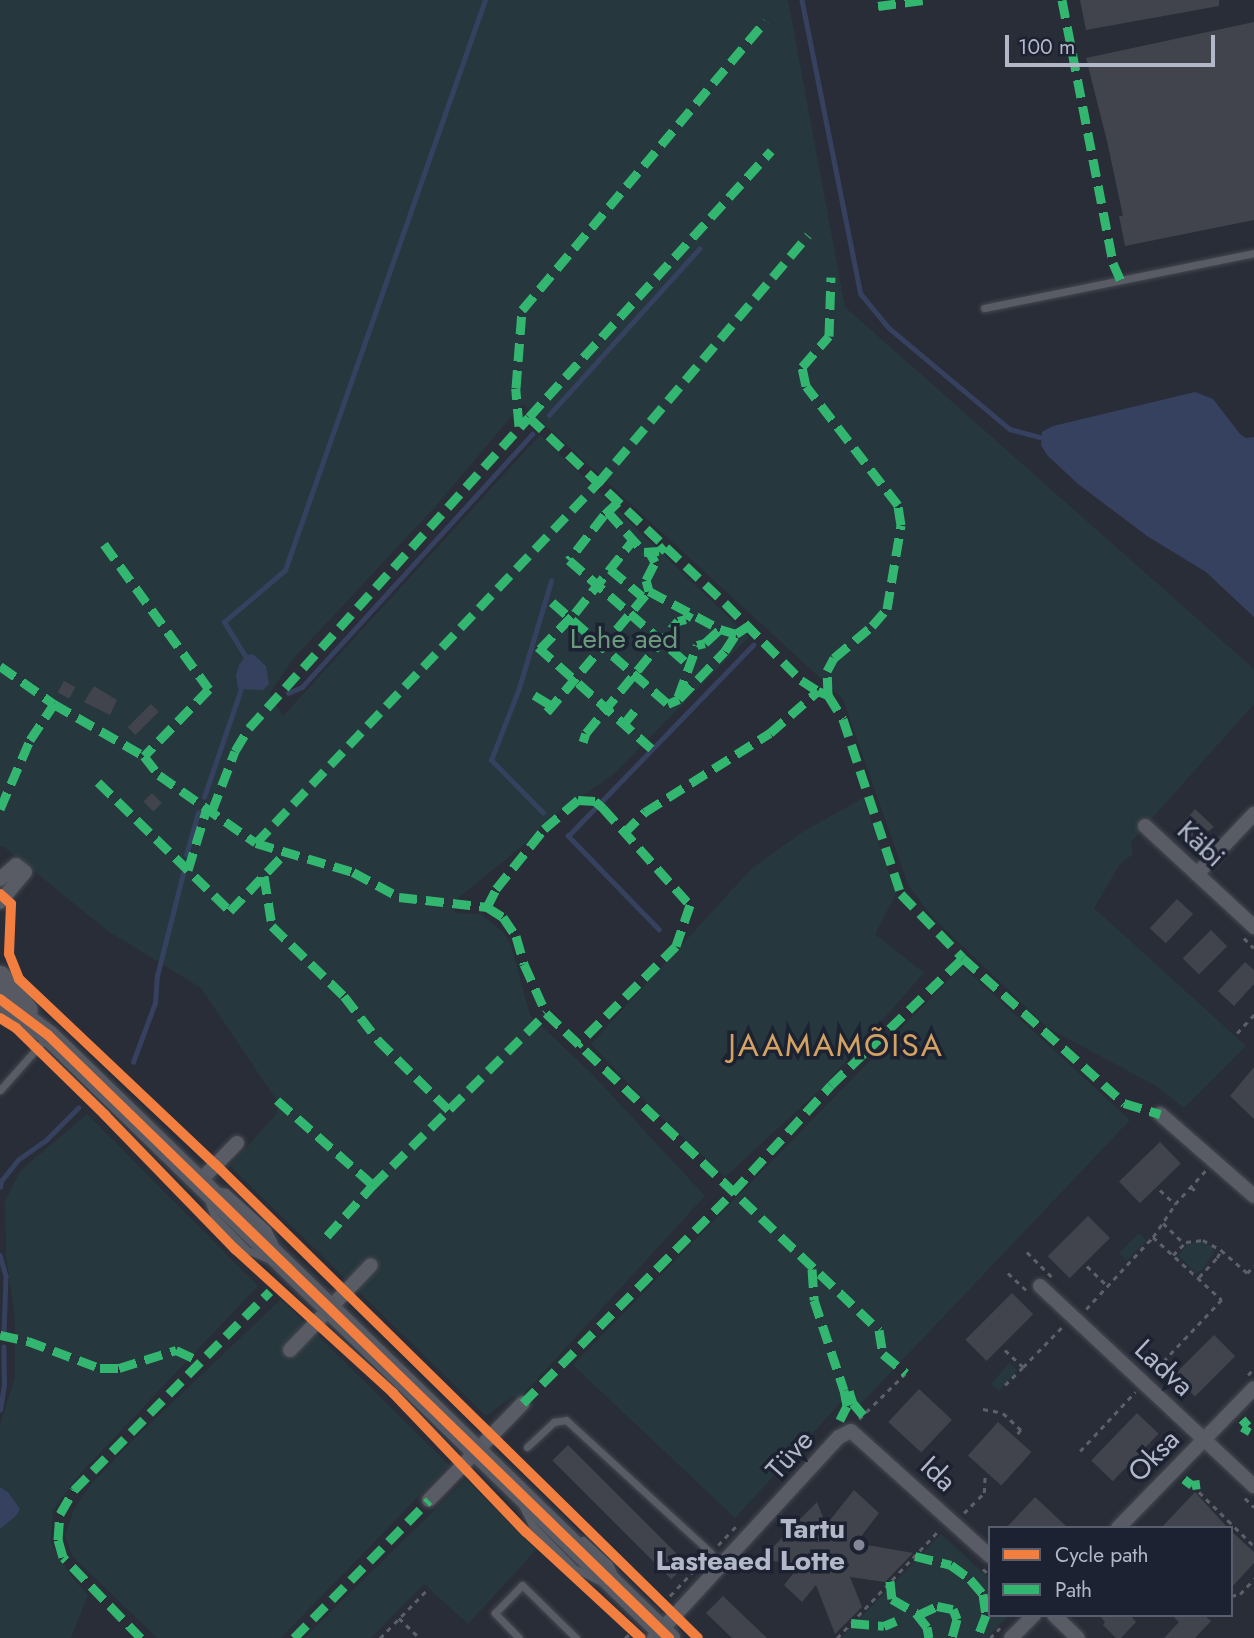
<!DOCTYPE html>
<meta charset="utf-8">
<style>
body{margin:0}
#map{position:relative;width:1254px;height:1638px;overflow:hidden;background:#292d37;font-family:Jost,sans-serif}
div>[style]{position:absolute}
.green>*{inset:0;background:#26373d;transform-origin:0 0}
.water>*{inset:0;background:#364160}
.stream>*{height:4.5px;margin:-2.25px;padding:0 2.25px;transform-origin:2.25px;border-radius:2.25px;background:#364160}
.building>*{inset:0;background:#41444c;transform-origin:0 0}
.path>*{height:2.5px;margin-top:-1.25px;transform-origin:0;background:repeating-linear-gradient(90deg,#5c6069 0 5px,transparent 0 10px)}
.roads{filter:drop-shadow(0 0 2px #454850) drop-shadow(0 0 2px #454850)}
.lane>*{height:7px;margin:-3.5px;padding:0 3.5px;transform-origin:3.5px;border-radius:3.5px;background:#595c65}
.street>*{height:14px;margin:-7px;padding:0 7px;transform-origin:7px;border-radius:7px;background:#595c65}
.secondary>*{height:21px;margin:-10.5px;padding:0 10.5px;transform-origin:10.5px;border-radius:10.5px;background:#585a63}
.quiet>*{height:9px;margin-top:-4.5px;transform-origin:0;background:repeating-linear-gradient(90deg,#33b770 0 18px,transparent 0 27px)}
.cycleway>*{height:10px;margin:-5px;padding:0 5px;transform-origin:5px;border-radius:5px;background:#f27e40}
.dots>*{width:19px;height:19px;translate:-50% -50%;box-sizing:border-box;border:4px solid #1c2232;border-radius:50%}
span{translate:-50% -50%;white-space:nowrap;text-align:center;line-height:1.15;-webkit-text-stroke:7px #1c2232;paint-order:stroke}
.park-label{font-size:28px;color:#6a997b}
.street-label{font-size:28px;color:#b3b8c8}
.poi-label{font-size:28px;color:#b3b8c8;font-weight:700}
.right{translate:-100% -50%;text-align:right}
.quarter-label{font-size:32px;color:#d4a362;letter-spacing:2px}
.legend{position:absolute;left:988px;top:1526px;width:245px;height:91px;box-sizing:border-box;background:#1c2232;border:2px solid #585e6e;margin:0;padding:9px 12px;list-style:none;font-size:21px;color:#b3b8c8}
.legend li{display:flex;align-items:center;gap:14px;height:35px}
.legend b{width:35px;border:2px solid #585e6e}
.scale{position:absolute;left:1005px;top:35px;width:210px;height:32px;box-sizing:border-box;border:4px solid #b3b8c8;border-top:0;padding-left:9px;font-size:21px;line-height:24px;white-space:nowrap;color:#b3b8c8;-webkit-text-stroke:5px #1c2232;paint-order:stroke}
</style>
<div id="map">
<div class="green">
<i style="clip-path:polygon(0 0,788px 0,845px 307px,1254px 669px,1254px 704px,1131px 842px,1133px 854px,1120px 864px,1094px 908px,1246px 1046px,1184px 1108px,1156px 1086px,1048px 1028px,933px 918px,908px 885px,843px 699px,522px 404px,434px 508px,293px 659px,270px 693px,283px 716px,540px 435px,749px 637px,614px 774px,549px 819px,526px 843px,453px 902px,455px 913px,481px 914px,504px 933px,511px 945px,530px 1015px,594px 1076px,705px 1196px,519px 1399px,514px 1396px,486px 1416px,230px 1166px,277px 1113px,277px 1101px,201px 988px,108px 931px,3px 846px,0 847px)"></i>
<i style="clip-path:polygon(863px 798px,896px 894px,875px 934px,924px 973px,823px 1087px,725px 1177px,655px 1111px,591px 1044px,752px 868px,804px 831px)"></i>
<i style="clip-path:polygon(962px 966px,1130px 1120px,855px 1410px,842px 1401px,735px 1518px,573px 1365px)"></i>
<i style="clip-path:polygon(87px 1114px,258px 1286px,79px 1475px,53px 1510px,51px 1543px,71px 1576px,88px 1595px,71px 1638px,0 1638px,0 1529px,16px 1516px,8px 1492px,0 1487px,0 1425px,15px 1377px,15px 1318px,6px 1256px,5px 1201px,20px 1171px)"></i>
<i style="left:1139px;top:1233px;width:11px;height:28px;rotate:45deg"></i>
<i style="clip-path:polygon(1199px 1241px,1213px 1247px,1213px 1253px,1204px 1268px,1196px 1273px,1179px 1256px,1187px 1244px)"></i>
<i style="clip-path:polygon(281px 1299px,449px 1465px,281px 1638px,157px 1638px,72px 1556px,65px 1535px,74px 1509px,92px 1483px,137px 1436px)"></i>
<i style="left:1009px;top:1363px;width:11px;height:28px;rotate:41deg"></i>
<i style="clip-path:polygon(466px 1479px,536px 1550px,468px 1624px,424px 1584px,371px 1638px,304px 1638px)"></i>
<i style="clip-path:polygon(941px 1534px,990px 1579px,990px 1615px,1009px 1615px,987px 1638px,841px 1638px)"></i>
</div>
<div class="water">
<i style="clip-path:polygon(1195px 392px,1213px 399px,1240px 434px,1246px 438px,1254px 437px,1254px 617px,1206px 572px,1147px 536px,1078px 484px,1047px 455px,1041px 445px,1042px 432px,1053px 426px)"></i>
<i style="clip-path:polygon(253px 654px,266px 666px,269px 684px,263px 690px,238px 689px,236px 676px,239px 665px,247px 655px)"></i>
<i style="clip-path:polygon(0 1487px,8px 1492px,20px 1509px,16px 1516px,0 1529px)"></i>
</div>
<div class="stream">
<i style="left:802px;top:0;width:300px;rotate:78.7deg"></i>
<i style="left:861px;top:294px;width:44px;rotate:50.5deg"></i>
<i style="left:889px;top:328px;width:158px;rotate:39.9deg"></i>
<i style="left:1010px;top:429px;width:31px;rotate:15deg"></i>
<i style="left:549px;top:415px;width:224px;rotate:-47.9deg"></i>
<i style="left:248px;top:661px;width:46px;rotate:-121.6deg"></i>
<i style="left:224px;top:622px;width:80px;rotate:-40.4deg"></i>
<i style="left:285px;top:570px;width:604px;rotate:-70.67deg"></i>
<i style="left:288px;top:693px;width:15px;rotate:-23deg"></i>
<i style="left:302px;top:687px;width:342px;rotate:-47.7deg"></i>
<i style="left:204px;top:797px;width:117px;rotate:-71.1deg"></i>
<i style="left:543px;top:813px;width:74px;rotate:-134.5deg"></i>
<i style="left:491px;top:760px;width:77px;rotate:-68.7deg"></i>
<i style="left:519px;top:688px;width:112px;rotate:-73.3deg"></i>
<i style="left:186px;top:855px;width:44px;rotate:-74.1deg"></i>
<i style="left:659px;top:930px;width:131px;rotate:-134.1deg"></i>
<i style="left:568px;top:836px;width:266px;rotate:-45.9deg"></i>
<i style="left:133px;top:1062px;width:63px;rotate:-69.6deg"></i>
<i style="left:155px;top:1003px;width:27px;rotate:-86deg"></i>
<i style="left:157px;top:976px;width:106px;rotate:-75.8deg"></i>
<i style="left:0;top:1187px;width:6px;rotate:-81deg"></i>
<i style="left:1px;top:1181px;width:28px;rotate:-51deg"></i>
<i style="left:19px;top:1159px;width:32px;rotate:-35deg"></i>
<i style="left:45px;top:1141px;width:47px;rotate:-45deg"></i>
<i style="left:0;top:1255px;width:22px;rotate:74deg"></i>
<i style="left:6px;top:1276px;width:56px;rotate:92deg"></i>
<i style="left:0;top:1410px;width:24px;rotate:-81deg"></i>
<i style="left:4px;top:1386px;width:39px;rotate:-91deg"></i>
</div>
<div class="building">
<i style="clip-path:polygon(1080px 0,1219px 0,1219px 6px,1086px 30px)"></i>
<i style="clip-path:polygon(1254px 22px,1254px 220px,1125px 246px,1119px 216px,1123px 216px,1107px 141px,1086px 58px)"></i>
<i style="left:64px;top:681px;width:13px;height:13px;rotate:29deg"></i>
<i style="clip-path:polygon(94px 686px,117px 700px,110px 715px,84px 702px)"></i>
<i style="left:151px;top:704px;width:11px;height:33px;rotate:45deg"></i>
<i style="left:152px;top:793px;width:14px;height:12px;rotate:45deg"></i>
<i style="clip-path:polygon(1195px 809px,1214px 827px,1194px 843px,1178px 828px)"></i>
<i style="left:1177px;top:899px;width:22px;height:40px;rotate:43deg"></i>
<i style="left:1211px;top:930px;width:23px;height:40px;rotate:45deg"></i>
<i style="clip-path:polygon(1245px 962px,1254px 970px,1254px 984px,1234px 1006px,1218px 991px)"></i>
<i style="clip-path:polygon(1254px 1067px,1254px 1119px,1230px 1096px)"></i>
<i style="left:1160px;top:1142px;width:30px;height:57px;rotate:46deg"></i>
<i style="left:1088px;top:1216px;width:31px;height:57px;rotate:45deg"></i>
<i style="left:1012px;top:1293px;width:30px;height:66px;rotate:45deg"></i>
<i style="left:1214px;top:1335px;width:30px;height:57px;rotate:45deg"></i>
<i style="left:919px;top:1389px;width:45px;height:45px;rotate:43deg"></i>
<i style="left:1137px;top:1413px;width:30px;height:66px;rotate:44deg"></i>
<i style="left:998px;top:1422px;width:45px;height:45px;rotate:42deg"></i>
<i style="left:568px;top:1445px;width:168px;height:22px;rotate:45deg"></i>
<i style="clip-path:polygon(854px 1490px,879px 1513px,856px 1543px,913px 1553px,885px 1582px,850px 1577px,862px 1607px,835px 1634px,816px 1585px,802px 1602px,784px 1585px,800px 1565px,761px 1559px,783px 1537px,804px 1540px,797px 1522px,817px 1502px,826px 1525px)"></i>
<i style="clip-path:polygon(1195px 1492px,1228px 1528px,1161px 1528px)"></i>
<i style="clip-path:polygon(1035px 1497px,1068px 1528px,1006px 1528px)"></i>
<i style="clip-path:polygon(1231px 1531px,1254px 1552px,1254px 1563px,1231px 1588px)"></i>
<i style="clip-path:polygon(723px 1596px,767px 1638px,732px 1638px,706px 1613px)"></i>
<i style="clip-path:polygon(1099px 1615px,1130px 1615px,1136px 1622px,1121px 1638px,1116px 1638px,1103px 1625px,1105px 1622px)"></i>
<i style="clip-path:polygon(1172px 1615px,1204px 1615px,1211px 1621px,1195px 1638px,1164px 1638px,1179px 1622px)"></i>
</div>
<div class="path">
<i style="left:1244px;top:938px;width:14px;rotate:45deg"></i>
<i style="left:1237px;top:1033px;width:25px;rotate:-47deg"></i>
<i style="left:1191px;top:1187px;width:8px;rotate:40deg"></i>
<i style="left:1160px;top:1190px;width:21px;rotate:43deg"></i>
<i style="left:1163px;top:1223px;width:30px;rotate:44deg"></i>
<i style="left:1153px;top:1237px;width:40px;rotate:-56deg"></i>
<i style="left:1175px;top:1204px;width:45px;rotate:-47.7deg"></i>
<i style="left:1027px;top:1252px;width:35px;rotate:45deg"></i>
<i style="left:1173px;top:1255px;width:18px;rotate:-45deg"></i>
<i style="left:1186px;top:1242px;width:17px;rotate:-7deg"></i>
<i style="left:1203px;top:1240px;width:21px;rotate:29deg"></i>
<i style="left:1221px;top:1250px;width:35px;rotate:41deg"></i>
<i style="left:1247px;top:1273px;width:10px;rotate:-45deg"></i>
<i style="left:1087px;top:1266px;width:29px;rotate:44deg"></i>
<i style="left:1008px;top:1273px;width:25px;rotate:43deg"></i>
<i style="left:1199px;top:1277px;width:26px;rotate:-47deg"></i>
<i style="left:1217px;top:1258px;width:9px;rotate:-63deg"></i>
<i style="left:1086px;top:1309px;width:98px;rotate:-47.1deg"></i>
<i style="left:1153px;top:1237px;width:93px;rotate:42.4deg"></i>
<i style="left:1222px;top:1300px;width:99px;rotate:133.4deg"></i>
<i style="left:1005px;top:1350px;width:25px;rotate:43deg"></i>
<i style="left:1023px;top:1367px;width:59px;rotate:-45.7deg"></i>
<i style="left:1248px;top:1375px;width:9px;rotate:-49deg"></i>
<i style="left:1005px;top:1385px;width:25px;rotate:-45deg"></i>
<i style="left:983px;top:1409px;width:20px;rotate:11deg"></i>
<i style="left:1003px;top:1413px;width:25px;rotate:43deg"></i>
<i style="left:1021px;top:1430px;width:6px;rotate:129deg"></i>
<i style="left:859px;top:1419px;width:66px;rotate:-44.4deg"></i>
<i style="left:1080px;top:1451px;width:81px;rotate:-47deg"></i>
<i style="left:1192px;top:1485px;width:87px;rotate:44.5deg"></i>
<i style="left:1245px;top:1498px;width:13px;rotate:45deg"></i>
<i style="left:964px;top:1513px;width:28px;rotate:-45deg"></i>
<i style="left:984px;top:1493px;width:19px;rotate:-87deg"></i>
<i style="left:718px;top:1545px;width:29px;rotate:-46deg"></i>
<i style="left:983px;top:1569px;width:9px;rotate:41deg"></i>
<i style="left:1231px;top:1596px;width:9px;rotate:-13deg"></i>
<i style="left:1240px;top:1594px;width:21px;rotate:-47deg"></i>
<i style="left:663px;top:1603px;width:59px;rotate:-46.4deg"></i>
<i style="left:399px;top:1618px;width:29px;rotate:44deg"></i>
<i style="left:380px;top:1638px;width:66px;rotate:-45.6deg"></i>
<i style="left:625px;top:1638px;width:11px;rotate:-41deg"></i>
<i style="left:837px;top:1638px;width:150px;rotate:-46.6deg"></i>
<i style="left:990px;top:1638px;width:14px;rotate:-45deg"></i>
</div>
<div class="roads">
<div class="lane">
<i style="left:984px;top:308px;width:276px;rotate:-11.5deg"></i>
<i style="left:0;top:1090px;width:69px;rotate:-48.5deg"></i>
<i style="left:204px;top:1189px;width:22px;rotate:8deg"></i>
<i style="left:226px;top:1192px;width:55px;rotate:42.1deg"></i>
<i style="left:267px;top:1229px;width:41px;rotate:64.1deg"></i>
<i style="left:285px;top:1266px;width:41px;rotate:-157.2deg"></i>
<i style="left:247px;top:1250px;width:47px;rotate:-134.1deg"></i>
<i style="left:214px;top:1216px;width:29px;rotate:-110deg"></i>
<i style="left:527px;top:1447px;width:37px;rotate:-43deg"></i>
<i style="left:554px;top:1422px;width:12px;rotate:-9deg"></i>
<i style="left:566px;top:1420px;width:195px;rotate:42.5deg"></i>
<i style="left:710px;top:1552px;width:19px;rotate:54deg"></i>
<i style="left:523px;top:1507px;width:20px;rotate:63deg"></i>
<i style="left:532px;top:1525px;width:60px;rotate:45.7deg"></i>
<i style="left:574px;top:1568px;width:27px;rotate:27deg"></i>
<i style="left:583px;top:1540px;width:35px;rotate:43deg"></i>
<i style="left:609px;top:1564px;width:12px;rotate:66deg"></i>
<i style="left:519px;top:1638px;width:35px;rotate:-134deg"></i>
<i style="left:495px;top:1613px;width:39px;rotate:-46deg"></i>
<i style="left:522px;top:1585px;width:76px;rotate:44.5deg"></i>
</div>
<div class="street">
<i style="left:1145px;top:826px;width:149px;rotate:42.8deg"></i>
<i style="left:1197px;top:874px;width:83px;rotate:-46.5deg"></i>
<i style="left:0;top:879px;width:21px;rotate:-41deg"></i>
<i style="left:16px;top:865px;width:11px;rotate:38deg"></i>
<i style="left:25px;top:872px;width:39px;rotate:130deg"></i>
<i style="left:1160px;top:1114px;width:125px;rotate:41.1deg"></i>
<i style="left:198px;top:1183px;width:56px;rotate:-45.7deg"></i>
<i style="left:1040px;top:1286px;width:293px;rotate:43.1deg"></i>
<i style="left:290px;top:1350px;width:117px;rotate:-46.4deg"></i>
<i style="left:429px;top:1500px;width:135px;rotate:-45.9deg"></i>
<i style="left:1118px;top:1528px;width:195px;rotate:-45.8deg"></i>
<i style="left:1054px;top:1615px;width:33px;rotate:44deg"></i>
<i style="left:654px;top:1638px;width:273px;rotate:-47.4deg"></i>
<i style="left:839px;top:1437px;width:13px;rotate:-27deg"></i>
<i style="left:851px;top:1431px;width:187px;rotate:42deg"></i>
<i style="left:1011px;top:1638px;width:33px;rotate:-45deg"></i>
</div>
<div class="secondary">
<i style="left:0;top:976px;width:43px;rotate:51.5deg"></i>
<i style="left:0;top:999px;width:60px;rotate:36.9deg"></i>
<i style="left:48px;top:1035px;width:866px;rotate:44.16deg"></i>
</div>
</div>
<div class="quiet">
<i style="left:1062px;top:0;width:268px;rotate:79deg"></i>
<i style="left:1113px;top:263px;width:20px;rotate:66deg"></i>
<i style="left:878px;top:6px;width:45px;rotate:-7.6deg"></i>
<i style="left:529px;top:417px;width:360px;rotate:-47.7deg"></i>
<i style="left:519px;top:426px;width:38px;rotate:-95deg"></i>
<i style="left:516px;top:388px;width:78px;rotate:-85.6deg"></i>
<i style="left:522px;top:310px;width:378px;rotate:-49.9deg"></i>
<i style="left:618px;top:502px;width:19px;rotate:137deg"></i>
<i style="left:604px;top:515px;width:57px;rotate:127.9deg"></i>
<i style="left:569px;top:560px;width:159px;rotate:41.2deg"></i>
<i style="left:608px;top:512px;width:54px;rotate:48deg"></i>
<i style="left:644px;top:552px;width:15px;rotate:-4deg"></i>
<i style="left:659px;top:551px;width:8px;rotate:-40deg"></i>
<i style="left:104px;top:544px;width:179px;rotate:54.1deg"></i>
<i style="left:209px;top:689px;width:93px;rotate:134.1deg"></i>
<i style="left:610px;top:569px;width:42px;rotate:40.2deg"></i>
<i style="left:649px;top:591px;width:11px;rotate:-105deg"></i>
<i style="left:646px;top:580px;width:20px;rotate:-63deg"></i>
<i style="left:655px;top:562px;width:10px;rotate:-119deg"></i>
<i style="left:552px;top:602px;width:154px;rotate:41.3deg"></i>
<i style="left:668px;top:704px;width:12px;rotate:-24deg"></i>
<i style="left:679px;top:699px;width:66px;rotate:-46.2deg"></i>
<i style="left:725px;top:651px;width:20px;rotate:-57deg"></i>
<i style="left:538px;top:647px;width:152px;rotate:41.8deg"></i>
<i style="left:540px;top:649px;width:50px;rotate:-45.8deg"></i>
<i style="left:575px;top:613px;width:93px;rotate:-51.5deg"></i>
<i style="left:0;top:666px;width:66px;rotate:35.1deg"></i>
<i style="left:54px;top:704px;width:104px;rotate:30deg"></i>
<i style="left:144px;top:756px;width:24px;rotate:52deg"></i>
<i style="left:159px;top:775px;width:118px;rotate:35deg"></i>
<i style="left:256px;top:843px;width:101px;rotate:16.6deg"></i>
<i style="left:353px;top:872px;width:52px;rotate:28.5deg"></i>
<i style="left:399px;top:897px;width:89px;rotate:6.5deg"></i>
<i style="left:487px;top:907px;width:19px;rotate:32deg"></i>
<i style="left:503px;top:917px;width:23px;rotate:56deg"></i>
<i style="left:516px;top:936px;width:29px;rotate:74deg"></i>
<i style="left:524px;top:964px;width:54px;rotate:65.8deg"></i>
<i style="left:534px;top:695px;width:21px;rotate:31deg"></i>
<i style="left:828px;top:695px;width:24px;rotate:-92deg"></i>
<i style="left:827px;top:671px;width:15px;rotate:-62deg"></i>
<i style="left:834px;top:658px;width:50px;rotate:-40.1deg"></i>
<i style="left:872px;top:626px;width:23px;rotate:-49deg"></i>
<i style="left:887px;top:609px;width:85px;rotate:-80.5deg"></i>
<i style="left:901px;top:525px;width:20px;rotate:-99deg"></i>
<i style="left:898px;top:505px;width:150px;rotate:-127.7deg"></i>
<i style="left:806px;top:386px;width:19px;rotate:-102deg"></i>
<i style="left:802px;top:367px;width:41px;rotate:-48.9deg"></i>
<i style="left:829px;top:336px;width:59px;rotate:-88.1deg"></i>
<i style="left:678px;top:697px;width:55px;rotate:-69.9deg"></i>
<i style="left:697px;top:645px;width:8px;rotate:-14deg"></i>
<i style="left:705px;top:643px;width:21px;rotate:-43deg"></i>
<i style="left:547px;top:712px;width:158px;rotate:-49.9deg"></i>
<i style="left:649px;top:591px;width:81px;rotate:28.2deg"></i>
<i style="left:720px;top:629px;width:17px;rotate:17deg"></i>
<i style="left:736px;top:634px;width:14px;rotate:-34deg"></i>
<i style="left:623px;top:725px;width:22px;rotate:-51deg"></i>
<i style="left:583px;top:742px;width:9px;rotate:-72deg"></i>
<i style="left:586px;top:733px;width:145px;rotate:-50.6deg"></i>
<i style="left:678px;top:621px;width:8px;rotate:-14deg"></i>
<i style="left:686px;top:619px;width:8px;rotate:-60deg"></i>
<i style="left:98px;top:782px;width:185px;rotate:44.3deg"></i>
<i style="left:230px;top:911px;width:81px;rotate:-46.5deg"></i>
<i style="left:0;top:809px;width:75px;rotate:-66.5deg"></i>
<i style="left:30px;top:740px;width:43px;rotate:-56.3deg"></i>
<i style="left:212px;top:811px;width:64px;rotate:-69deg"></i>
<i style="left:235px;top:751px;width:27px;rotate:-59deg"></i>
<i style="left:249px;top:728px;width:418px;rotate:-48deg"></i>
<i style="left:529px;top:417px;width:272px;rotate:43.5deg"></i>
<i style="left:726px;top:604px;width:107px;rotate:45.4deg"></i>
<i style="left:801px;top:680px;width:20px;rotate:33deg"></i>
<i style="left:624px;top:833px;width:30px;rotate:-45deg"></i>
<i style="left:645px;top:812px;width:148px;rotate:-32.3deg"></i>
<i style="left:770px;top:733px;width:64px;rotate:-41.2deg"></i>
<i style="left:818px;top:691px;width:11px;rotate:22deg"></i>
<i style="left:828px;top:695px;width:28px;rotate:58deg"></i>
<i style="left:843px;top:719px;width:184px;rotate:71.7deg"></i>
<i style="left:901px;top:894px;width:89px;rotate:45.9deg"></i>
<i style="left:963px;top:958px;width:217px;rotate:42deg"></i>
<i style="left:1124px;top:1103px;width:38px;rotate:17deg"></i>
<i style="left:256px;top:843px;width:497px;rotate:-46.5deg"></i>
<i style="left:598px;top:483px;width:325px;rotate:-49.7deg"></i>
<i style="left:188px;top:870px;width:65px;rotate:-73deg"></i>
<i style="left:264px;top:876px;width:51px;rotate:80.9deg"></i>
<i style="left:272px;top:926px;width:100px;rotate:44.2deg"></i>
<i style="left:344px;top:996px;width:56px;rotate:52.3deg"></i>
<i style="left:378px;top:1040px;width:101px;rotate:44.6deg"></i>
<i style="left:487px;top:907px;width:20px;rotate:-63deg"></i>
<i style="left:496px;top:889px;width:77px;rotate:-51.3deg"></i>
<i style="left:544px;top:829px;width:45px;rotate:-40.5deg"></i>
<i style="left:578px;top:800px;width:17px;rotate:3deg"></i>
<i style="left:595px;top:801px;width:11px;rotate:41deg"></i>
<i style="left:603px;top:808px;width:130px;rotate:48.1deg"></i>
<i style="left:690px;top:905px;width:43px;rotate:108.9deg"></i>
<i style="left:676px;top:946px;width:140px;rotate:135deg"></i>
<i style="left:277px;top:1100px;width:128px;rotate:41.5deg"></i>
<i style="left:327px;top:1236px;width:69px;rotate:-48deg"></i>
<i style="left:373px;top:1185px;width:244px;rotate:-44.8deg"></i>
<i style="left:546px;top:1013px;width:460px;rotate:43.6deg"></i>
<i style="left:879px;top:1330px;width:24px;rotate:81deg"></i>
<i style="left:883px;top:1354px;width:30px;rotate:40deg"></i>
<i style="left:812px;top:1269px;width:31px;rotate:86deg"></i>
<i style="left:814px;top:1300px;width:95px;rotate:71.6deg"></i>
<i style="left:844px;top:1390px;width:16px;rotate:79deg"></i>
<i style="left:847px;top:1406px;width:16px;rotate:117deg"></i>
<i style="left:0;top:1335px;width:29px;rotate:12deg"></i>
<i style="left:28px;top:1341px;width:77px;rotate:20.6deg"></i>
<i style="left:100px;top:1368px;width:19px"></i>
<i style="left:119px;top:1368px;width:60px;rotate:-17.5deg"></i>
<i style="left:176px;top:1350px;width:26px;rotate:25deg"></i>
<i style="left:849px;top:1391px;width:13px;rotate:72deg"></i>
<i style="left:853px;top:1403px;width:16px;rotate:50deg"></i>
<i style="left:523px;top:1403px;width:298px;rotate:-45.1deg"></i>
<i style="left:733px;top:1192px;width:145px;rotate:-47.5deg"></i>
<i style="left:831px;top:1085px;width:183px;rotate:-43.9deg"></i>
<i style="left:1242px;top:1419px;width:9px;rotate:49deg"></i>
<i style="left:1248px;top:1426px;width:8px;rotate:120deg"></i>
<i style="left:1184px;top:1479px;width:10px;rotate:37deg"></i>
<i style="left:1192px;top:1485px;width:8px;rotate:-7deg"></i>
<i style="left:915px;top:1556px;width:37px;rotate:14deg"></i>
<i style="left:951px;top:1565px;width:24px;rotate:36deg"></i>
<i style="left:970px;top:1579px;width:20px;rotate:49deg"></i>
<i style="left:983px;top:1594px;width:21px;rotate:82deg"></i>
<i style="left:986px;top:1615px;width:25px;rotate:111deg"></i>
<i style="left:890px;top:1581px;width:18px;rotate:84deg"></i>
<i style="left:892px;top:1599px;width:28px;rotate:30deg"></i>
<i style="left:916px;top:1613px;width:18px;rotate:52deg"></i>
<i style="left:927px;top:1627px;width:11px;rotate:80deg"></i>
<i style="left:918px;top:1615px;width:21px;rotate:-25deg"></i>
<i style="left:937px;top:1606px;width:16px;rotate:11deg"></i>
<i style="left:953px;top:1609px;width:11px;rotate:68deg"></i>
<i style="left:957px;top:1619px;width:20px;rotate:105deg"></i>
<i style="left:851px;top:1623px;width:33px;rotate:5deg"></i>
<i style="left:884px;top:1626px;width:13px;rotate:-23deg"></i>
<i style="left:141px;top:1638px;width:112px;rotate:-133.9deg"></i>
<i style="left:63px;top:1557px;width:18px;rotate:-106deg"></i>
<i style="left:58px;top:1540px;width:26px;rotate:-86deg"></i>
<i style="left:60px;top:1514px;width:28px;rotate:-60deg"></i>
<i style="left:74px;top:1490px;width:279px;rotate:-45.4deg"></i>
<i style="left:294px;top:1638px;width:193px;rotate:-45.6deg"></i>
</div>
<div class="cycleway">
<i style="left:0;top:894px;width:15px;rotate:42deg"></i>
<i style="left:11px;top:904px;width:50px;rotate:92.3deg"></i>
<i style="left:9px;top:954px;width:27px;rotate:68deg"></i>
<i style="left:19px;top:979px;width:271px;rotate:43.4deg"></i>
<i style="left:216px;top:1165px;width:675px;rotate:44.46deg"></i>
<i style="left:0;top:999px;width:60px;rotate:36.9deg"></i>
<i style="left:48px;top:1035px;width:866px;rotate:44.16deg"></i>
<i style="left:0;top:1018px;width:19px;rotate:32deg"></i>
<i style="left:16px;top:1028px;width:124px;rotate:44.3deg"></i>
<i style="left:105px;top:1115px;width:187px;rotate:45.9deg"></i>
<i style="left:235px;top:1249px;width:214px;rotate:42.3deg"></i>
<i style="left:393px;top:1393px;width:192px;rotate:46.3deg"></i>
<i style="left:526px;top:1532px;width:156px;rotate:42.7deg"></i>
</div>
<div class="dots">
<i style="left:859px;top:1545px;background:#838795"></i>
</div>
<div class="park-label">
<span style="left:624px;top:639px">Lehe aed</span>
</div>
<div class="street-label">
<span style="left:1201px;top:844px;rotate:43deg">Käbi</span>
<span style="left:1164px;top:1368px;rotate:43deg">Ladva</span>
<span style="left:790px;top:1455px;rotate:-48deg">Tüve</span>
<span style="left:1154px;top:1456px;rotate:-46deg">Oksa</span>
<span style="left:938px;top:1474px;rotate:43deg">Ida</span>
</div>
<div class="poi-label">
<span class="right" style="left:845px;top:1545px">Tartu<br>Lasteaed Lotte</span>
</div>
<div class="quarter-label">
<span style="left:836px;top:1045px">JAAMAMÕISA</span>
</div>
<ul class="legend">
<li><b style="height:9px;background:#f27e40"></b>Cycle path</li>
<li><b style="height:9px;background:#33b770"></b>Path</li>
</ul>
<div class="scale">100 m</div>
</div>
